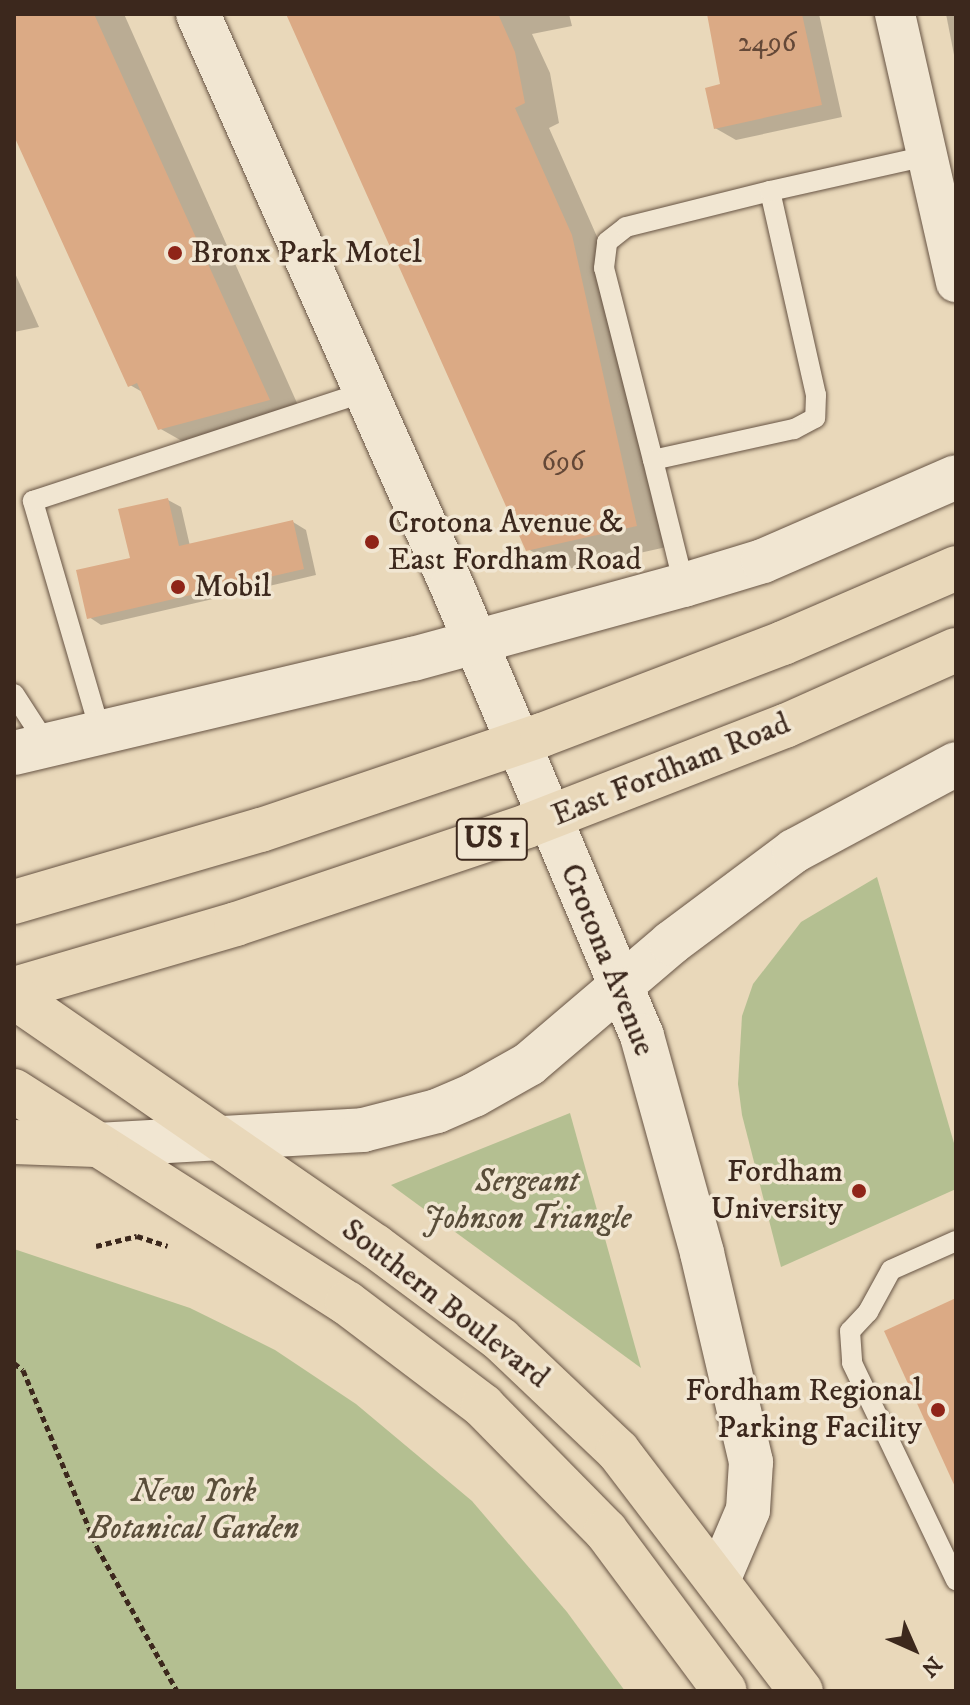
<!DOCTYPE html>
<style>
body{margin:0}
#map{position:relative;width:970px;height:1705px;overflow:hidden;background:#e9d8ba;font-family:"IM FELL DW Pica",serif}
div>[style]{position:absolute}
.green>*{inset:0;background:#b4bf91}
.shadow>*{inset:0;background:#0003}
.building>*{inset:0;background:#dbaa85}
.path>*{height:5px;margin-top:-2.5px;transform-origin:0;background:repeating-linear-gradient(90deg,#3c281d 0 6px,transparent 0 10px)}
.roads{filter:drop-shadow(0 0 2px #675444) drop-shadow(0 0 2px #675444)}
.service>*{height:20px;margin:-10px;padding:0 10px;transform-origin:10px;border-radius:10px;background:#f1e6d2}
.minor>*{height:40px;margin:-20px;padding:0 20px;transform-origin:20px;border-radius:20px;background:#f1e6d2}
.tertiary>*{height:44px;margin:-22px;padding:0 22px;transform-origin:22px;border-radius:22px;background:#f1e6d2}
.primary>*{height:44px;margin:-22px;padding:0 22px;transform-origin:22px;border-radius:22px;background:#e9d8ba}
.dots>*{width:22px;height:22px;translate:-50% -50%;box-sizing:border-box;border:4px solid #f1e6d2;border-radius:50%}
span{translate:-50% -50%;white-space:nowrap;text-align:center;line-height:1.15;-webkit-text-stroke:7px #f1e6d2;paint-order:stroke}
.number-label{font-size:28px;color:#644837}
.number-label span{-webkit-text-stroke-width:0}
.shield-label span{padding:2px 6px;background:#f1e6d2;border:2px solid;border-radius:6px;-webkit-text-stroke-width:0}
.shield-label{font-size:30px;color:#3c281d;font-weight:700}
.poi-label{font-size:32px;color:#3c281d}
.left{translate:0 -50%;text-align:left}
.right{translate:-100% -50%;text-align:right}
.street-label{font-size:32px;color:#3c281d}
.park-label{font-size:32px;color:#5a4e3a;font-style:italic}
.frame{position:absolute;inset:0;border:16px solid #3c281d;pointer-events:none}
.north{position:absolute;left:874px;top:1609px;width:80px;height:80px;-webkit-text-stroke:6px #f1e6d2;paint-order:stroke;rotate:135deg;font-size:22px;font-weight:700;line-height:32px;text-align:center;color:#3c281d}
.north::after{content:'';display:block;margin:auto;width:28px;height:36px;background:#3c281d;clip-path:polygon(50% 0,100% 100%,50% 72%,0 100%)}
</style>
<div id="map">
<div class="green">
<i style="clip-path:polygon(877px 877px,956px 1150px,956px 1189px,781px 1267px,742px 1115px,738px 1084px,742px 1016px,753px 984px,801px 922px)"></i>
<i style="clip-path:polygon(570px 1113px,641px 1368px,391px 1185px)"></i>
<i style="clip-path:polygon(14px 1249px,190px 1308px,275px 1350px,356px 1404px,472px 1501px,567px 1612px,625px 1691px,14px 1691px)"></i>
</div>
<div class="shadow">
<i style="clip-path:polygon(14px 14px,124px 14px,305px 421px,196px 449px,159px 428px,144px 393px,130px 385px,14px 131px)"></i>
<i style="clip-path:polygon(288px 14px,569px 14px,572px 26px,532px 34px,550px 73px,559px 123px,549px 128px,606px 257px,671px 546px,563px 570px,528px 549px)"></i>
<i style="clip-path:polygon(708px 14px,819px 14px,842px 117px,736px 140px,715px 128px,722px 86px)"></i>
<i style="clip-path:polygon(946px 14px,956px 14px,956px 65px)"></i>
<i style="clip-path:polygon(14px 271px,39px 327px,14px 332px)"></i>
<i style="clip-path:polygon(168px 500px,181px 507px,190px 546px,293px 522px,306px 530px,316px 575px,101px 625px,89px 617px,133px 559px)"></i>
</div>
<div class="building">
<i style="clip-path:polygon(14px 14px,94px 14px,270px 400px,158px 430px,137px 383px,128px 387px,14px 136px)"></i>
<i style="clip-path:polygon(286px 14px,498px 14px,515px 52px,525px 103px,515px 108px,572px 235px,637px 526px,526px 551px)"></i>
<i style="clip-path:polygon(707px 14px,802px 14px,822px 105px,714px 129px,705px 88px,720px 84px)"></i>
<i style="clip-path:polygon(168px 498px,179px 546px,293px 520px,304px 569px,87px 619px,76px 570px,130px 558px,118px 509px)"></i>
<i style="clip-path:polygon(956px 1298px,956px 1489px,884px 1331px)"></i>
</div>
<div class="path">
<i style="left:96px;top:1246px;width:42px;rotate:-13.7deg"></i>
<i style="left:137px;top:1236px;width:32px;rotate:18deg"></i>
<i style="left:14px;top:1363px;width:11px;rotate:38deg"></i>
<i style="left:23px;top:1370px;width:192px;rotate:67.3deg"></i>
<i style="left:97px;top:1547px;width:165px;rotate:60.9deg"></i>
</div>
<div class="roads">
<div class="service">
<i style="left:770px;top:191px;width:209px;rotate:77.3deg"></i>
<i style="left:816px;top:395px;width:23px;rotate:92deg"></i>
<i style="left:815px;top:418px;width:24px;rotate:152deg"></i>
<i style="left:794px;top:429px;width:144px;rotate:167.6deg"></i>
<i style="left:653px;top:460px;width:198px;rotate:-104.3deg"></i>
<i style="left:604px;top:268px;width:26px;rotate:-83deg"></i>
<i style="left:607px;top:242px;width:24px;rotate:-38deg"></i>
<i style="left:626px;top:227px;width:148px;rotate:-14deg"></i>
<i style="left:770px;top:191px;width:161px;rotate:-12.6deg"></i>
<i style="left:653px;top:460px;width:129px;rotate:76.1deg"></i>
<i style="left:14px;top:694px;width:61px;rotate:57.1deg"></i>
<i style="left:101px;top:734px;width:243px;rotate:-106.3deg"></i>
<i style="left:33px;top:501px;width:348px;rotate:-18.2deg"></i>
<i style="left:956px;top:1241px;width:71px;rotate:156deg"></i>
<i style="left:891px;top:1270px;width:48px;rotate:118.7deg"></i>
<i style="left:868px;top:1312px;width:26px;rotate:133deg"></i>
<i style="left:850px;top:1331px;width:32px;rotate:86deg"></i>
<i style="left:852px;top:1363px;width:241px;rotate:64.4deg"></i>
</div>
<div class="minor">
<i style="left:895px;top:14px;width:275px;rotate:77.2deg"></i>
</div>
<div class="tertiary">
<i style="left:198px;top:14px;width:626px;rotate:66.06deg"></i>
<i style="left:452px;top:586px;width:488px;rotate:67.1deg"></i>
<i style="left:642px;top:1036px;width:225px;rotate:74.5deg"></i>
<i style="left:702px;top:1253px;width:215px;rotate:76.8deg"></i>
<i style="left:751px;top:1462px;width:48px;rotate:93.6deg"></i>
<i style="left:748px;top:1510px;width:74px;rotate:113.1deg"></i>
<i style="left:14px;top:753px;width:410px;rotate:-13.3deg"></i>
<i style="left:413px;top:659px;width:281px;rotate:-15.3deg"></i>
<i style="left:684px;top:585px;width:83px;rotate:-16.9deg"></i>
<i style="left:763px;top:561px;width:210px;rotate:-23.5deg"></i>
<i style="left:97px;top:1145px;width:266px;rotate:-3.2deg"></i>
<i style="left:363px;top:1130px;width:76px;rotate:-14.4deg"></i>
<i style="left:437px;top:1111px;width:40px;rotate:-23.4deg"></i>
<i style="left:474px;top:1095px;width:63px;rotate:-29.4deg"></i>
<i style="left:529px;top:1064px;width:187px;rotate:-40.4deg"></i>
<i style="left:671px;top:943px;width:154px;rotate:-36.8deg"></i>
<i style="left:794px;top:851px;width:184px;rotate:-28.2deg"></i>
</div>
<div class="primary">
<i style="left:14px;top:902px;width:257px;rotate:-16.3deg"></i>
<i style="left:261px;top:830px;width:297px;rotate:-18.7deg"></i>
<i style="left:542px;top:735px;width:258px;rotate:-20.9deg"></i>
<i style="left:783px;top:643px;width:189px;rotate:-23.4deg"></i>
<i style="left:14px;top:989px;width:231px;rotate:-16.3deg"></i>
<i style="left:236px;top:924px;width:307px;rotate:-18.6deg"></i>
<i style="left:527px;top:826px;width:277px;rotate:-21.2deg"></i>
<i style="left:785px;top:726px;width:187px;rotate:-24deg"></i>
<i style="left:14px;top:997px;width:439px;rotate:34.6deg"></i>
<i style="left:375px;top:1246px;width:157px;rotate:36.7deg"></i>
<i style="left:501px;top:1340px;width:161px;rotate:43.5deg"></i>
<i style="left:618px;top:1451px;width:302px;rotate:52.7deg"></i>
<i style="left:14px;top:1091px;width:395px;rotate:32.5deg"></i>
<i style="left:347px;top:1303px;width:171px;rotate:37.1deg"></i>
<i style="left:483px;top:1406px;width:175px;rotate:45.5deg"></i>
<i style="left:606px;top:1531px;width:199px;rotate:53.4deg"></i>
<i style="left:14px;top:1142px;width:82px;rotate:2.1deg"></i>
</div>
</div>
<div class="dots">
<i style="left:175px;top:253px;background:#8f2418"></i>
<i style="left:372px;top:542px;background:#8f2418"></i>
<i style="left:178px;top:587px;background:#8f2418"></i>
<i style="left:859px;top:1191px;background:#8f2418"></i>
<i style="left:938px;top:1410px;background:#8f2418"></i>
</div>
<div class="number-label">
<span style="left:767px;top:43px">2496</span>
<span style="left:563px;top:462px">696</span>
</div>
<div class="shield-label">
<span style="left:492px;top:839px">US 1</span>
</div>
<div class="poi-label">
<span class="left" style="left:191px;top:253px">Bronx Park Motel</span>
<span class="left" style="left:388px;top:542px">Crotona Avenue &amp;<br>East Fordham Road</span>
<span class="left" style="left:194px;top:587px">Mobil</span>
<span class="right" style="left:843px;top:1191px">Fordham<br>University</span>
<span class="right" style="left:922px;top:1410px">Fordham Regional<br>Parking Facility</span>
</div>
<div class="street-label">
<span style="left:671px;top:770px;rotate:-22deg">East Fordham Road</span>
<span style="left:607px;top:960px;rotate:68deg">Crotona Avenue</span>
<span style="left:445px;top:1304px;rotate:38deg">Southern Boulevard</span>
</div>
<div class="park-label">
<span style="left:527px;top:1201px">Sergeant<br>Johnson Triangle</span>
<span style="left:194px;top:1511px">New York<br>Botanical Garden</span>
</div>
<div class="frame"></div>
<div class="north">N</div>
</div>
